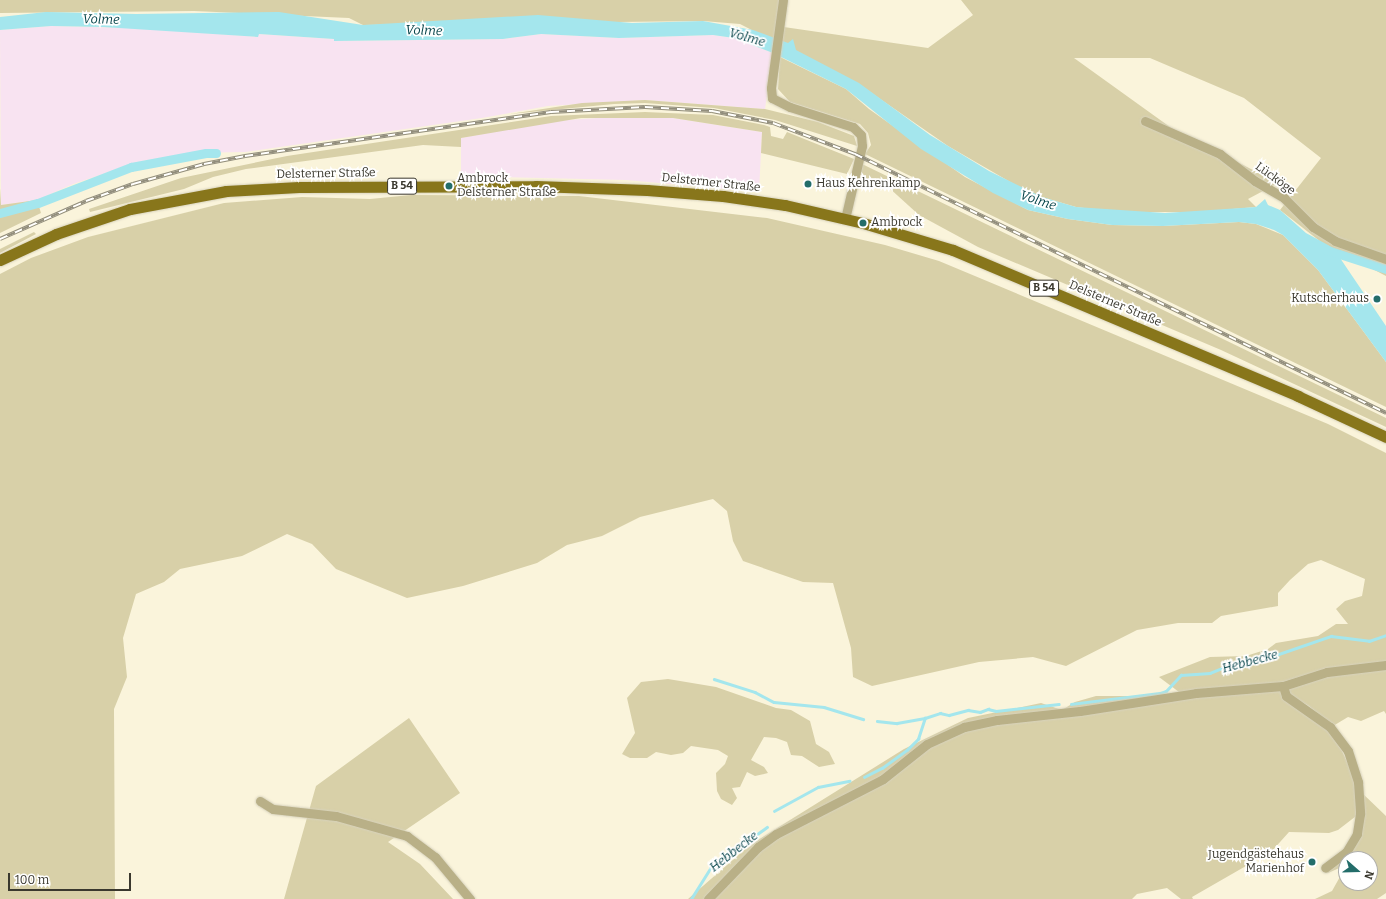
<!DOCTYPE html>
<meta charset="utf-8">
<style>
body{margin:0}
#map{position:relative;width:1386px;height:899px;overflow:hidden;background:#faf4db;font-family:Bitter,serif}
div>[style]{position:absolute}
.industrial>*{inset:0;background:#f8e3f1}
.green>*{inset:0;background:#d8d0a8}
.water>*{inset:0;background:#a4e6ed}
.stream>*{height:2.5px;margin:-1.25px;padding:0 1.25px;transform-origin:1.25px;border-radius:1.25px;background:#a4e6ed}
.canal>*{height:9px;margin:-4.5px;padding:0 4.5px;transform-origin:4.5px;border-radius:4.5px;background:#a4e6ed}
.roads{filter:drop-shadow(0 0 1px #d7d2bc) drop-shadow(0 0 1px #d7d2bc)}
.minor>*{height:9px;margin:-4.5px;padding:0 4.5px;transform-origin:4.5px;border-radius:4.5px;background:#b9b087}
.major>*{height:11px;margin:-5.5px;padding:0 5.5px;transform-origin:5.5px;border-radius:5.5px;background:#88761b}
.rail>*{height:4px;margin-top:-2px;transform-origin:0;background:repeating-linear-gradient(90deg,#fff 0 8px,#918d7c 0 16px);box-sizing:border-box;border-block:1px solid #918d7c}
.dots>*{width:11px;height:11px;translate:-50% -50%;box-sizing:border-box;border:2px solid #fff;border-radius:50%}
span{translate:-50% -50%;white-space:nowrap;text-align:center;line-height:1.15;-webkit-text-stroke:3.5px #fff;paint-order:stroke}
.shield-label span{padding:1px 3px;background:#fff;border:1px solid;border-radius:3px;-webkit-text-stroke-width:0}
.shield-label{font-size:11px;color:#3a382e;font-weight:700}
.street-label{font-size:12px;color:#3a382e}
.poi-label{font-size:12px;color:#3a382e}
.left{translate:0 -50%;text-align:left}
.right{translate:-100% -50%;text-align:right}
.water-label{font-size:13px;color:#06444a;font-style:italic}
.north{position:absolute;left:1338px;top:851px;width:40px;height:40px;box-sizing:border-box;background:#fff;border:1px solid #b0afab;border-radius:50%;rotate:110deg;font-size:11px;font-weight:700;line-height:16px;text-align:center;color:#3a382e}
.north::after{content:'';display:block;margin:auto;width:14px;height:18px;background:#236d6a;clip-path:polygon(50% 0,100% 100%,50% 72%,0 100%)}
.scale{position:absolute;left:8px;top:873px;width:123px;height:18px;box-sizing:border-box;border:2px solid #3a382e;border-top:0;padding-left:5px;font-size:12px;line-height:14px;white-space:nowrap;color:#3a382e;-webkit-text-stroke:3px #fff;paint-order:stroke}
</style>
<div id="map">
<div class="industrial">
<i style="clip-path:polygon(51px 26px,134px 28px,258px 37px,258px 34px,334px 39px,334px 41px,503px 39px,541px 34px,619px 38px,713px 35px,734px 38px,773px 53px,765px 109px,645px 100px,548px 106px,482px 118px,245px 152px,190px 153px,142px 161px,73px 184px,37px 200px,1px 205px,0 30px)"></i>
<i style="clip-path:polygon(614px 117px,673px 118px,762px 132px,759px 192px,626px 180px,461px 176px,461px 138px,551px 121px)"></i>
</div>
<div class="green">
<i style="clip-path:polygon(0 0,779px 0,777px 26px,928px 48px,973px 15px,961px 0,1386px 0,1386px 276px,1321px 242px,1280px 210px,1321px 158px,1244px 98px,1150px 58px,1074px 58px,1170px 127px,1278px 183px,1248px 199px,1256px 207px,1198px 212px,1117px 212px,1076px 207px,1042px 197px,1026px 191px,948px 146px,860px 85px,740px 24px,703px 21px,363px 25px,349px 18px,194px 11px,0 13px)"></i>
<i style="clip-path:polygon(780px 57px,846px 89px,869px 109px,965px 177px,1028px 210px,1068px 219px,1112px 225px,1163px 226px,1239px 222px,1256px 224px,1283px 235px,1318px 270px,1386px 362px,1386px 407px,865px 154px,871px 145px,868px 133px,860px 124px,790px 102px,778px 89px)"></i>
<i style="clip-path:polygon(645px 100px,765px 109px,818px 122px,854px 136px,857px 146px,775px 120px,714px 108px,645px 103px,614px 104px,510px 114px,582px 103px)"></i>
<i style="clip-path:polygon(645px 112px,713px 115px,764px 125px,770px 127px,771px 136px,783px 139px,787px 132px,854px 159px,847px 174px,761px 153px,762px 132px,673px 118px,581px 118px,461px 138px,461px 147px,423px 145px,246px 169px,213px 177px,184px 189px,90px 212px,89px 209px,181px 178px,287px 156px,551px 116px)"></i>
<i style="clip-path:polygon(862px 164px,1386px 418px,1386px 427px,1221px 350px,978px 247px,919px 215px,887px 186px,860px 177px)"></i>
<i style="clip-path:polygon(0 188px,1px 205px,37px 200px,41px 213px,0 233px)"></i>
<i style="clip-path:polygon(411px 195px,579px 196px,767px 218px,885px 245px,939px 261px,1328px 424px,1386px 453px,1386px 661px,1305px 675px,1279px 683px,1283px 699px,1327px 729px,1342px 751px,1360px 791px,1386px 816px,1386px 893px,1377px 899px,1315px 899px,1332px 891px,1346px 866px,1346px 883px,1370px 883px,1370px 859px,1346px 859px,1346px 865px,1328px 873px,1325px 868px,1346px 852px,1360px 813px,1338px 830px,1329px 833px,1289px 832px,1272px 851px,1192px 897px,1193px 899px,1181px 899px,1167px 888px,1137px 894px,1132px 899px,688px 899px,750px 845px,904px 749px,968px 718px,1041px 703px,1062px 710px,1075px 702px,1096px 696px,1162px 696px,1179px 692px,1159px 677px,1210px 657px,1246px 656px,1268px 649px,1276px 643px,1318px 636px,1336px 624px,1348px 624px,1336px 609px,1345px 601px,1362px 596px,1365px 579px,1321px 560px,1308px 564px,1290px 580px,1278px 593px,1278px 606px,1221px 616px,1212px 623px,1178px 623px,1137px 630px,1066px 666px,1033px 657px,979px 662px,872px 686px,853px 677px,851px 648px,833px 583px,803px 582px,743px 561px,733px 541px,727px 511px,713px 499px,640px 517px,602px 536px,567px 545px,537px 563px,463px 586px,407px 598px,336px 569px,312px 544px,287px 534px,242px 556px,180px 569px,164px 582px,136px 594px,123px 638px,127px 677px,114px 709px,115px 899px,0 899px,0 274px,31px 258px,88px 237px,224px 203px,302px 197px,370px 199px)"></i>
<i style="clip-path:polygon(34px 232px,36px 234px,0 253px,0 249px)"></i>
<i style="clip-path:polygon(1386px 667px,1386px 714px,1384px 711px,1361px 721px,1348px 717px,1333px 726px,1309px 706px,1289px 694px,1287px 689px,1327px 675px)"></i>
<i style="clip-path:polygon(668px 679px,716px 687px,776px 708px,791px 710px,810px 721px,816px 744px,829px 752px,835px 764px,819px 767px,802px 756px,791px 755px,787px 742px,776px 738px,764px 737px,751px 760px,764px 767px,768px 773px,755px 776px,747px 772px,740px 787px,732px 788px,737px 798px,732px 805px,721px 799px,717px 791px,716px 773px,725px 764px,728px 756px,718px 750px,691px 746px,683px 753px,671px 755px,656px 752px,647px 758px,630px 758px,622px 754px,635px 733px,627px 698px,641px 682px)"></i>
<i style="clip-path:polygon(409px 718px,460px 793px,388px 842px,420px 864px,453px 899px,284px 899px,316px 786px)"></i>
</div>
<div class="water">
<i style="clip-path:polygon(46px 12px,136px 14px,279px 12px,363px 25px,538px 15px,632px 23px,703px 21px,753px 30px,788px 43px,793px 39px,796px 50px,859px 83px,930px 135px,989px 171px,1042px 197px,1076px 207px,1165px 213px,1256px 207px,1265px 199px,1268px 205px,1280px 210px,1306px 233px,1339px 251px,1338px 255px,1386px 326px,1386px 362px,1318px 270px,1283px 235px,1274px 230px,1256px 224px,1239px 222px,1163px 226px,1112px 225px,1068px 219px,1028px 210px,993px 193px,921px 149px,846px 89px,773px 53px,734px 38px,713px 35px,619px 38px,541px 34px,503px 39px,334px 41px,334px 39px,259px 34px,258px 37px,103px 27px,51px 26px,0 30px,0 17px)"></i>
</div>
<div class="stream">
<i style="left:714px;top:679px;width:43px;rotate:17.6deg"></i>
<i style="left:755px;top:692px;width:21px;rotate:28deg"></i>
<i style="left:774px;top:702px;width:50px;rotate:5.7deg"></i>
<i style="left:824px;top:707px;width:41px;rotate:17.1deg"></i>
<i style="left:1071px;top:704px;width:91px;rotate:-7deg"></i>
<i style="left:1161px;top:693px;width:5px;rotate:-22deg"></i>
<i style="left:1166px;top:691px;width:22px;rotate:-47deg"></i>
<i style="left:1181px;top:675px;width:29px;rotate:-4deg"></i>
<i style="left:1210px;top:673px;width:27px;rotate:-22deg"></i>
<i style="left:1235px;top:663px;width:36px;rotate:-10deg"></i>
<i style="left:1270px;top:657px;width:65px;rotate:-19deg"></i>
<i style="left:1331px;top:636px;width:38px;rotate:7deg"></i>
<i style="left:1369px;top:641px;width:18px;rotate:-19deg"></i>
<i style="left:877px;top:721px;width:20px;rotate:6deg"></i>
<i style="left:897px;top:723px;width:28px;rotate:-10deg"></i>
<i style="left:864px;top:777px;width:20px;rotate:-27deg"></i>
<i style="left:882px;top:768px;width:31px;rotate:-36deg"></i>
<i style="left:907px;top:750px;width:16px;rotate:-45deg"></i>
<i style="left:918px;top:739px;width:22px;rotate:-72deg"></i>
<i style="left:925px;top:718px;width:16px;rotate:-18deg"></i>
<i style="left:940px;top:713px;width:9px;rotate:13deg"></i>
<i style="left:949px;top:715px;width:20px;rotate:-15deg"></i>
<i style="left:968px;top:710px;width:12px;rotate:9deg"></i>
<i style="left:980px;top:712px;width:9px;rotate:-21deg"></i>
<i style="left:988px;top:709px;width:8px;rotate:14deg"></i>
<i style="left:996px;top:711px;width:63px;rotate:-6.3deg"></i>
<i style="left:774px;top:811px;width:50px;rotate:-28.6deg"></i>
<i style="left:818px;top:787px;width:32px;rotate:-11deg"></i>
<i style="left:691px;top:899px;width:36px;rotate:-58deg"></i>
<i style="left:710px;top:868px;width:70px;rotate:-35.7deg"></i>
</div>
<div class="canal">
<i style="left:0;top:213px;width:39px;rotate:-15deg"></i>
<i style="left:38px;top:203px;width:100px;rotate:-21.2deg"></i>
<i style="left:131px;top:167px;width:76px;rotate:-10.6deg"></i>
<i style="left:206px;top:153px;width:10px"></i>
<i style="left:1327px;top:250px;width:62px;rotate:17.9deg"></i>
</div>
<div class="roads">
<div class="minor">
<i style="left:783px;top:0;width:89px;rotate:97.8deg"></i>
<i style="left:771px;top:88px;width:10px;rotate:84deg"></i>
<i style="left:772px;top:98px;width:20px;rotate:27deg"></i>
<i style="left:790px;top:107px;width:66px;rotate:17.6deg"></i>
<i style="left:853px;top:127px;width:11px;rotate:45deg"></i>
<i style="left:861px;top:135px;width:11px;rotate:85deg"></i>
<i style="left:862px;top:146px;width:75px;rotate:103.1deg"></i>
<i style="left:1145px;top:121px;width:82px;rotate:23.7deg"></i>
<i style="left:1220px;top:154px;width:44px;rotate:37.6deg"></i>
<i style="left:1255px;top:181px;width:34px;rotate:30deg"></i>
<i style="left:1284px;top:198px;width:41px;rotate:45deg"></i>
<i style="left:1313px;top:227px;width:26px;rotate:32deg"></i>
<i style="left:1335px;top:241px;width:54px;rotate:19.4deg"></i>
<i style="left:1283px;top:686px;width:10px;rotate:73deg"></i>
<i style="left:1286px;top:696px;width:54px;rotate:35.2deg"></i>
<i style="left:1330px;top:727px;width:30px;rotate:53deg"></i>
<i style="left:1348px;top:751px;width:33px;rotate:72deg"></i>
<i style="left:1358px;top:782px;width:32px;rotate:86deg"></i>
<i style="left:1360px;top:814px;width:20px;rotate:99deg"></i>
<i style="left:1357px;top:834px;width:21px;rotate:121deg"></i>
<i style="left:1346px;top:852px;width:26px;rotate:143deg"></i>
<i style="left:260px;top:801px;width:15px;rotate:32deg"></i>
<i style="left:273px;top:809px;width:63px;rotate:6.3deg"></i>
<i style="left:336px;top:816px;width:74px;rotate:15.7deg"></i>
<i style="left:407px;top:836px;width:35px;rotate:37deg"></i>
<i style="left:435px;top:857px;width:55px;rotate:50.2deg"></i>
<i style="left:708px;top:899px;width:72px;rotate:-46.1deg"></i>
<i style="left:758px;top:847px;width:22px;rotate:-36deg"></i>
<i style="left:776px;top:834px;width:120px;rotate:-27.2deg"></i>
<i style="left:883px;top:779px;width:56px;rotate:-38.5deg"></i>
<i style="left:927px;top:744px;width:41px;rotate:-24.7deg"></i>
<i style="left:964px;top:727px;width:34px;rotate:-12deg"></i>
<i style="left:997px;top:720px;width:83px;rotate:-6.2deg"></i>
<i style="left:1080px;top:711px;width:117px;rotate:-8.8deg"></i>
<i style="left:1196px;top:693px;width:87px;rotate:-4.6deg"></i>
<i style="left:1283px;top:686px;width:46px;rotate:-17.7deg"></i>
<i style="left:1327px;top:672px;width:59px;rotate:-6.8deg"></i>
</div>
<div class="major">
<i style="left:0;top:260px;width:62px;rotate:-24.9deg"></i>
<i style="left:56px;top:234px;width:78px;rotate:-18.7deg"></i>
<i style="left:130px;top:209px;width:98px;rotate:-10.6deg"></i>
<i style="left:226px;top:191px;width:73px;rotate:-3.1deg"></i>
<i style="left:299px;top:187px;width:237px;rotate:-0.2deg"></i>
<i style="left:536px;top:186px;width:111px;rotate:2.1deg"></i>
<i style="left:647px;top:190px;width:76px;rotate:4.5deg"></i>
<i style="left:723px;top:196px;width:63px;rotate:8.3deg"></i>
<i style="left:785px;top:205px;width:80px;rotate:13deg"></i>
<i style="left:863px;top:223px;width:94px;rotate:16.7deg"></i>
<i style="left:953px;top:250px;width:375px;rotate:22.9deg"></i>
<i style="left:1298px;top:396px;width:97px;rotate:25deg"></i>
</div>
</div>
<div class="rail">
<i style="left:0;top:239px;width:94px;rotate:-23.8deg"></i>
<i style="left:86px;top:201px;width:50px;rotate:-19.9deg"></i>
<i style="left:133px;top:184px;width:74px;rotate:-15.7deg"></i>
<i style="left:204px;top:164px;width:42px;rotate:-11deg"></i>
<i style="left:245px;top:156px;width:309px;rotate:-8.2deg"></i>
<i style="left:551px;top:112px;width:94px;rotate:-3deg"></i>
<i style="left:645px;top:107px;width:67px;rotate:3.4deg"></i>
<i style="left:712px;top:111px;width:62px;rotate:11.1deg"></i>
<i style="left:773px;top:123px;width:88px;rotate:20.7deg"></i>
<i style="left:855px;top:154px;width:591px;rotate:26deg"></i>
</div>
<div class="dots">
<i style="left:808px;top:184px;background:#236d6a"></i>
<i style="left:449px;top:186px;background:#236d6a"></i>
<i style="left:863px;top:223px;background:#236d6a"></i>
<i style="left:1377px;top:299px;background:#236d6a"></i>
<i style="left:1312px;top:862px;background:#236d6a"></i>
</div>
<div class="shield-label">
<span style="left:402px;top:186px">B 54</span>
<span style="left:1044px;top:288px">B 54</span>
</div>
<div class="street-label">
<span style="left:326px;top:174px;rotate:-1deg">Delsterner Straße</span>
<span style="left:1275px;top:179px;rotate:36deg">Lücköge</span>
<span style="left:711px;top:183px;rotate:6deg">Delsterner Straße</span>
<span style="left:1115px;top:304px;rotate:23deg">Delsterner Straße</span>
</div>
<div class="poi-label">
<span class="left" style="left:457px;top:186px">Ambrock<br>Delsterner Straße</span>
<span class="left" style="left:816px;top:184px">Haus Kehrenkamp</span>
<span class="left" style="left:871px;top:223px">Ambrock</span>
<span class="right" style="left:1369px;top:299px">Kutscherhaus</span>
<span class="right" style="left:1304px;top:862px">Jugendgästehaus<br>Marienhof</span>
</div>
<div class="water-label">
<span style="left:101px;top:20px;rotate:1deg">Volme</span>
<span style="left:424px;top:31px;rotate:2deg">Volme</span>
<span style="left:747px;top:38px;rotate:16deg">Volme</span>
<span style="left:1038px;top:201px;rotate:18deg">Volme</span>
<span style="left:1250px;top:662px;rotate:-15deg">Hebbecke</span>
<span style="left:734px;top:852px;rotate:-38deg">Hebbecke</span>
</div>
<div class="north">N</div>
<div class="scale">100 m</div>
</div>
